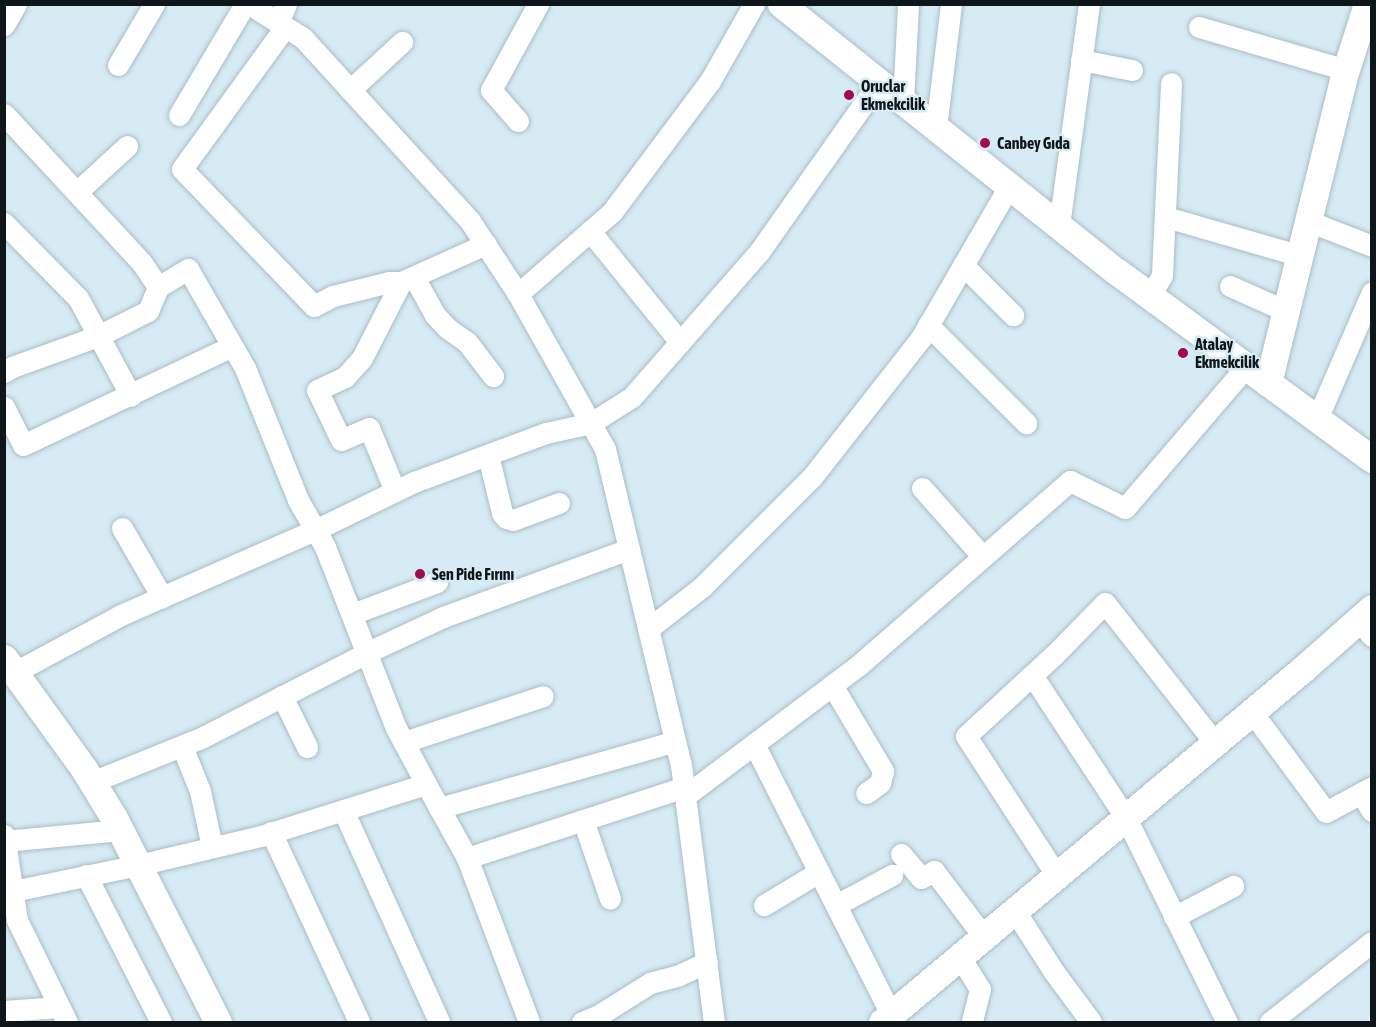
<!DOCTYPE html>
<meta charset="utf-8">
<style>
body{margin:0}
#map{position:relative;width:1376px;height:1027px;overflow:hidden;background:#d7ebf4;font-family:"Asap Condensed",sans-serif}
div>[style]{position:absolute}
.roads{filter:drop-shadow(0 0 2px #aabdc6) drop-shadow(0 0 2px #aabdc6)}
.minor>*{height:21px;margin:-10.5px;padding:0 10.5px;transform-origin:10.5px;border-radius:10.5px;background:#fff}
.major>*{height:27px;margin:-13.5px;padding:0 13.5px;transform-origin:13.5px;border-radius:13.5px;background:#fff}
.dots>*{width:16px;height:16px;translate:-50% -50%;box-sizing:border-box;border:3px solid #d7ebf4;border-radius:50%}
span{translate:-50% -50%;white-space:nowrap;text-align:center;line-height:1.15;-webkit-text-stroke:5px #d7ebf4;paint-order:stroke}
.poi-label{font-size:16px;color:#0f1619;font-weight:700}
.left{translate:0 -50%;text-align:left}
.frame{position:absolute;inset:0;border:6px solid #0f1619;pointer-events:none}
</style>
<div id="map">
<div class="roads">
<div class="minor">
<i style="left:249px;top:4px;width:64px;rotate:32.2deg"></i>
<i style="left:303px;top:38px;width:248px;rotate:47.6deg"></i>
<i style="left:470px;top:221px;width:87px;rotate:56.7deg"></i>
<i style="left:518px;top:294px;width:178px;rotate:60.7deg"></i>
<i style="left:605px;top:449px;width:325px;rotate:76.5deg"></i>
<i style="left:681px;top:765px;width:259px;rotate:82.7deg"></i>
<i style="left:278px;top:23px;width:21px;rotate:-67deg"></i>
<i style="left:4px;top:25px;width:24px;rotate:-60deg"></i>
<i style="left:285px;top:27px;width:175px;rotate:126deg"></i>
<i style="left:182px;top:169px;width:190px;rotate:46.1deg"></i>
<i style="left:314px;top:306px;width:21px;rotate:-28deg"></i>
<i style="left:333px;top:296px;width:58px;rotate:-14deg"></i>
<i style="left:389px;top:282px;width:12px"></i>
<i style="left:1199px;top:27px;width:153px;rotate:16.3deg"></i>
<i style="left:1081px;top:60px;width:52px;rotate:11.1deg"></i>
<i style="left:118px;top:65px;width:71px;rotate:-59.5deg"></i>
<i style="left:350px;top:90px;width:71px;rotate:-42.7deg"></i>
<i style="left:903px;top:101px;width:97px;rotate:-87deg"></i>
<i style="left:4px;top:114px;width:203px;rotate:47.2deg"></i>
<i style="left:142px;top:263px;width:29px;rotate:56deg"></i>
<i style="left:158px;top:287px;width:35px;rotate:-31deg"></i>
<i style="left:188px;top:269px;width:114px;rotate:60.1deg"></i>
<i style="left:245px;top:368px;width:142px;rotate:68.1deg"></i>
<i style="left:298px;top:500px;width:54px;rotate:60.1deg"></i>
<i style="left:325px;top:547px;width:194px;rotate:68.6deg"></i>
<i style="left:396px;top:728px;width:64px;rotate:61.8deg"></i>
<i style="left:179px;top:115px;width:129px;rotate:-59.3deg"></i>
<i style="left:518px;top:121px;width:41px;rotate:-131.1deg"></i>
<i style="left:491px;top:90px;width:98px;rotate:-61.3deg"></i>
<i style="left:936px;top:128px;width:125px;rotate:-83.1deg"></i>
<i style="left:77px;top:192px;width:68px;rotate:-42.6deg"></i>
<i style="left:1166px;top:217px;width:141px;rotate:16.1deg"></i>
<i style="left:1308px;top:221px;width:69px;rotate:21.3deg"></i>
<i style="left:4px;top:223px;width:105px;rotate:45.4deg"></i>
<i style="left:78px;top:298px;width:111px;rotate:61.6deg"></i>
<i style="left:1059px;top:226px;width:224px;rotate:-82.3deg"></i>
<i style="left:590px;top:231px;width:143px;rotate:51deg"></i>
<i style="left:963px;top:265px;width:71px;rotate:45deg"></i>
<i style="left:414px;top:277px;width:43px;rotate:61.1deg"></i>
<i style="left:435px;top:315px;width:18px;rotate:47deg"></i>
<i style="left:447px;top:328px;width:24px;rotate:35deg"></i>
<i style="left:467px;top:342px;width:43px;rotate:52.6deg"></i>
<i style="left:1230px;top:286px;width:61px;rotate:24.1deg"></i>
<i style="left:518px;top:294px;width:125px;rotate:-41.1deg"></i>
<i style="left:612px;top:212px;width:164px;rotate:-53.2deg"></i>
<i style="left:710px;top:81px;width:89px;rotate:-60.3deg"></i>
<i style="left:1150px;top:296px;width:24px;rotate:-60deg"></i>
<i style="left:1162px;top:275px;width:192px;rotate:-87.3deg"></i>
<i style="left:928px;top:325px;width:139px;rotate:45deg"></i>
<i style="left:4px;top:372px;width:9px;rotate:-32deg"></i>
<i style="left:12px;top:367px;width:91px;rotate:-19.8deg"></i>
<i style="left:98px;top:336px;width:56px;rotate:-26.6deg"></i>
<i style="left:148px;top:311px;width:26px;rotate:-67deg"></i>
<i style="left:4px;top:407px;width:42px;rotate:63.4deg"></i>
<i style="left:23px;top:445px;width:231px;rotate:-25.3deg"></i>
<i style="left:1317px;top:419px;width:138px;rotate:-66.6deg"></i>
<i style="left:488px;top:455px;width:60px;rotate:76.4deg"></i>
<i style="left:502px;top:513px;width:6px;rotate:51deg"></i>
<i style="left:506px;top:518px;width:7px;rotate:16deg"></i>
<i style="left:513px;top:520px;width:49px;rotate:-20.3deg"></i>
<i style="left:922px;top:488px;width:92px;rotate:48.5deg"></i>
<i style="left:395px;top:491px;width:68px;rotate:-112.4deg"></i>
<i style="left:369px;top:428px;width:30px;rotate:157deg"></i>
<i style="left:341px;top:440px;width:55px;rotate:-115.6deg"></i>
<i style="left:317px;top:390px;width:31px;rotate:-25deg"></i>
<i style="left:345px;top:377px;width:25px;rotate:-48deg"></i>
<i style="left:362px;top:358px;width:85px;rotate:-62.8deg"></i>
<i style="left:401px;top:282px;width:93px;rotate:-24.1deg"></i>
<i style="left:122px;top:528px;width:80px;rotate:59.9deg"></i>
<i style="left:352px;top:614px;width:91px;rotate:-20.6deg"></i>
<i style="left:1359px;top:620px;width:21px;rotate:51deg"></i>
<i style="left:648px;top:629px;width:70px;rotate:-38deg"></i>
<i style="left:703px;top:586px;width:154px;rotate:-45deg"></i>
<i style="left:812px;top:477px;width:177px;rotate:-51.9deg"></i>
<i style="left:921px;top:338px;width:176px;rotate:-59.9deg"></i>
<i style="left:15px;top:672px;width:120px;rotate:-28.3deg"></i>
<i style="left:121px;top:615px;width:212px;rotate:-23.7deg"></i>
<i style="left:315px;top:530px;width:110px;rotate:-25.9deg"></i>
<i style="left:414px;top:482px;width:141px;rotate:-20.4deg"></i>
<i style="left:546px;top:433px;width:46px;rotate:-12.5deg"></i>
<i style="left:591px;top:423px;width:49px;rotate:-32.4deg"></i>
<i style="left:632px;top:397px;width:193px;rotate:-48.8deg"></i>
<i style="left:759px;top:252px;width:208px;rotate:-54.8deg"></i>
<i style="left:1032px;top:675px;width:171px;rotate:56.7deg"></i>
<i style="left:1126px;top:818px;width:228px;rotate:63.7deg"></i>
<i style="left:832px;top:685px;width:100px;rotate:59.3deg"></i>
<i style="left:883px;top:771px;width:12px;rotate:104deg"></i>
<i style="left:880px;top:783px;width:17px;rotate:144deg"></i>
<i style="left:282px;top:696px;width:57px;rotate:63.9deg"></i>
<i style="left:1252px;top:712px;width:124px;rotate:53.5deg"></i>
<i style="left:1326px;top:812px;width:52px;rotate:-28.5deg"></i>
<i style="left:404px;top:742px;width:146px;rotate:-18.3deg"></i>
<i style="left:754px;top:744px;width:303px;rotate:63.1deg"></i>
<i style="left:182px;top:746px;width:48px;rotate:68.2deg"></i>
<i style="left:200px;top:791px;width:57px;rotate:77.9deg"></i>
<i style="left:92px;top:782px;width:118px;rotate:-22deg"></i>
<i style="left:201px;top:738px;width:188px;rotate:-27.2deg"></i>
<i style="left:368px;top:652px;width:83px;rotate:-25deg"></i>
<i style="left:443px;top:617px;width:198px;rotate:-20.1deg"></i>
<i style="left:1361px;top:793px;width:21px;rotate:59deg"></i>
<i style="left:685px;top:796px;width:218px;rotate:-37deg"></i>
<i style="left:859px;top:665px;width:280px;rotate:-41.1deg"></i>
<i style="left:1070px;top:481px;width:61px;rotate:26.1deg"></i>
<i style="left:1125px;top:508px;width:186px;rotate:-49.4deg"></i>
<i style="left:439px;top:808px;width:245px;rotate:-15.8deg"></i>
<i style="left:343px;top:810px;width:233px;rotate:65.6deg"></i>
<i style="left:583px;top:820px;width:83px;rotate:71.1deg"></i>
<i style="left:271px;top:832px;width:209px;rotate:65.1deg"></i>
<i style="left:4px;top:835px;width:86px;rotate:81.3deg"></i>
<i style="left:17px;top:920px;width:114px;rotate:63.9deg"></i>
<i style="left:4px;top:841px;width:117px;rotate:-5.4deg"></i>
<i style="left:901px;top:854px;width:31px;rotate:50deg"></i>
<i style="left:921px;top:878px;width:15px;rotate:-28deg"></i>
<i style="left:934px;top:871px;width:83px;rotate:52.9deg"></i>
<i style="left:86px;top:875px;width:165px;rotate:63deg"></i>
<i style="left:1057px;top:876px;width:167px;rotate:-123deg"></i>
<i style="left:966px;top:736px;width:121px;rotate:-42.7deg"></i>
<i style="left:1055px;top:654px;width:71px;rotate:-45.6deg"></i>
<i style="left:1105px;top:603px;width:178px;rotate:51.8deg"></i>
<i style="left:13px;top:891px;width:128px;rotate:-11.7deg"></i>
<i style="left:138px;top:865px;width:126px;rotate:-13.3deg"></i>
<i style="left:261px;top:836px;width:173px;rotate:-17.5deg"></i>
<i style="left:426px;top:784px;width:85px;rotate:61deg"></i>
<i style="left:764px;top:905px;width:64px;rotate:-31deg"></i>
<i style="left:836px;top:905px;width:64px;rotate:-28.2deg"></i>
<i style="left:1015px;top:911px;width:72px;rotate:57.4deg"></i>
<i style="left:1054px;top:972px;width:62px;rotate:53.5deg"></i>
<i style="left:1174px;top:917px;width:67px;rotate:-27.7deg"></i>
<i style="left:960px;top:957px;width:38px;rotate:58deg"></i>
<i style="left:980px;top:989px;width:34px;rotate:104deg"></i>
<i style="left:4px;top:1011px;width:55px;rotate:-4.2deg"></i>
<i style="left:529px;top:1022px;width:175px;rotate:-110.7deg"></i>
<i style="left:467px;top:858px;width:228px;rotate:-18.1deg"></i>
<i style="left:582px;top:1022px;width:18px;rotate:-22deg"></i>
<i style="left:599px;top:1015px;width:60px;rotate:-32.1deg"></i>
<i style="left:650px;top:983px;width:28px;rotate:-15deg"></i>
<i style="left:677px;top:976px;width:33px;rotate:-25deg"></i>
<i style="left:1270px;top:1022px;width:130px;rotate:-38.1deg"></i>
</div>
<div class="major">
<i style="left:781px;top:4px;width:428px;rotate:38.6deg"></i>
<i style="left:1116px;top:271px;width:318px;rotate:36.3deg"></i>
<i style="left:1268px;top:383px;width:313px;rotate:-76.1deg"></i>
<i style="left:1343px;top:79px;width:79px;rotate:-72.3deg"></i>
<i style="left:4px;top:658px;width:137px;rotate:54.2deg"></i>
<i style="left:84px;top:769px;width:57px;rotate:58.5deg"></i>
<i style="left:114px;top:818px;width:229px;rotate:63deg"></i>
<i style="left:882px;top:1022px;width:549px;rotate:-39.98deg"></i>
<i style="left:1303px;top:669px;width:92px;rotate:-41.5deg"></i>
</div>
</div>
<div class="dots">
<i style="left:849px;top:95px;background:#9f0a51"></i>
<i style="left:985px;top:143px;background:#9f0a51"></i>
<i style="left:1183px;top:353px;background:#9f0a51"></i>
<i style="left:420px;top:574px;background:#9f0a51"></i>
</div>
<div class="poi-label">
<span class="left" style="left:861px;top:95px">Oruclar<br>Ekmekcilik</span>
<span class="left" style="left:997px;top:143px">Canbey Gıda</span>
<span class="left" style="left:1195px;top:353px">Atalay<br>Ekmekcilik</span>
<span class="left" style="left:432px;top:574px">Sen Pide Fırını</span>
</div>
<div class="frame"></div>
</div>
